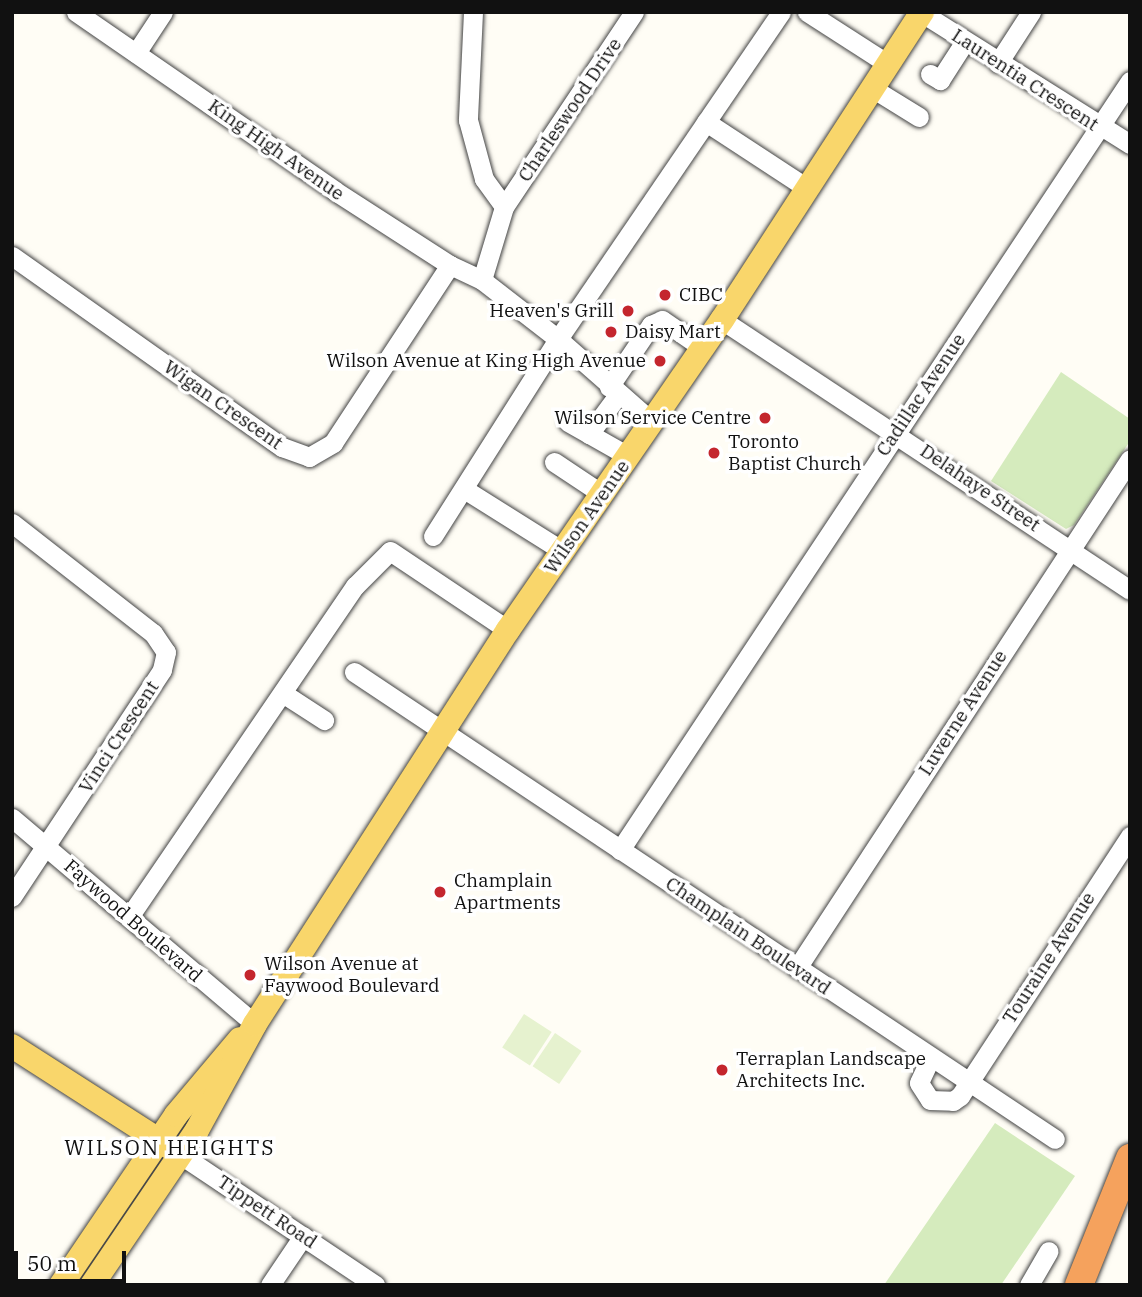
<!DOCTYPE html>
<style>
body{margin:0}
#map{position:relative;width:1142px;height:1297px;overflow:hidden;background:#fffdf5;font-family:"IBM Plex Serif",serif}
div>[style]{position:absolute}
.green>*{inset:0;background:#d5ebbd}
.pitch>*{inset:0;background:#e6f2cf;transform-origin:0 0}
.roads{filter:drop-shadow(0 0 2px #444) drop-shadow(0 0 2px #444)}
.minor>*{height:19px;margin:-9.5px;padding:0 9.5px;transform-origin:9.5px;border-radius:9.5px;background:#fff}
.major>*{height:24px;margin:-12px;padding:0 12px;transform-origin:12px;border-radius:12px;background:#f9d66b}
.highway>*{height:28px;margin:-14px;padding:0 14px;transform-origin:14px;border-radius:14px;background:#f5a25d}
.dots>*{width:19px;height:19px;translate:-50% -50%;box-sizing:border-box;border:4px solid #fff;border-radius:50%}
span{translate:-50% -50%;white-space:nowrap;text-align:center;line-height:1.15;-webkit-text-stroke:7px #fff;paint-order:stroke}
.street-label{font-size:19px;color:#111}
.poi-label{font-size:19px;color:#111}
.left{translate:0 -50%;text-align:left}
.right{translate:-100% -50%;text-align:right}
.neighbourhood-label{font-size:21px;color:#111;letter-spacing:2px}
.frame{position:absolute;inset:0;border:14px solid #111;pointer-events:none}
.scale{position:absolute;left:14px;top:1251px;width:112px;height:32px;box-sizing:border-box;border:4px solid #111;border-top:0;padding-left:9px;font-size:21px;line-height:24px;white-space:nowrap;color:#111;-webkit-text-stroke:5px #fff;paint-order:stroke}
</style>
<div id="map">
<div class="green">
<i style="clip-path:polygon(1061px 372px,1130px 419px,1130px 441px,1074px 525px,1066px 529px,991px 481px)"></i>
<i style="clip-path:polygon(995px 1123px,1075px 1176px,1001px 1285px,884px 1285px)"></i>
</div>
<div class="pitch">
<i style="left:524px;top:1014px;width:33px;height:40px;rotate:33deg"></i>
<i style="left:555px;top:1033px;width:32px;height:40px;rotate:34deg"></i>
</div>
<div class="roads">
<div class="minor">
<i style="left:76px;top:12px;width:315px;rotate:34.6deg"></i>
<i style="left:335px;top:191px;width:137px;rotate:32.8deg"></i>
<i style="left:450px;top:265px;width:35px;rotate:25deg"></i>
<i style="left:482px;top:280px;width:96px;rotate:37.8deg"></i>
<i style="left:558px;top:339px;width:125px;rotate:41.4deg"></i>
<i style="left:473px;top:12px;width:108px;rotate:92.7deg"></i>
<i style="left:468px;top:120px;width:61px;rotate:74.8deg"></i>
<i style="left:484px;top:179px;width:34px;rotate:54deg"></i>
<i style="left:504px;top:207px;width:76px;rotate:106.8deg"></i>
<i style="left:807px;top:12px;width:96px;rotate:32.7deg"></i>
<i style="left:922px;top:13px;width:246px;rotate:32.2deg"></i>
<i style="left:136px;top:53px;width:49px;rotate:-56.6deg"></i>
<i style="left:998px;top:63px;width:61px;rotate:-57.1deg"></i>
<i style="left:930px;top:74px;width:12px;rotate:31deg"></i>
<i style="left:940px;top:80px;width:46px;rotate:-57.3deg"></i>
<i style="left:872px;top:88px;width:55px;rotate:31.7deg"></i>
<i style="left:706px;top:122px;width:121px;rotate:33.2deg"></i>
<i style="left:504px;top:207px;width:234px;rotate:-56.3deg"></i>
<i style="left:12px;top:256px;width:331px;rotate:35.3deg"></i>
<i style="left:282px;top:447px;width:29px;rotate:20deg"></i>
<i style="left:309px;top:457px;width:28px;rotate:-30deg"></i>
<i style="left:333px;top:443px;width:213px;rotate:-56.7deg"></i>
<i style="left:722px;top:320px;width:489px;rotate:33.5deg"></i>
<i style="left:609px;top:387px;width:75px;rotate:-55.9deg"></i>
<i style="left:651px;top:325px;width:12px;rotate:-24deg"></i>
<i style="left:662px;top:320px;width:50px;rotate:34.3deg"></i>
<i style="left:568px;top:422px;width:69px;rotate:29.5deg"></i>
<i style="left:589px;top:434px;width:49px;rotate:-53.4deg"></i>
<i style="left:554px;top:462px;width:58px;rotate:33.7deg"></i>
<i style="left:464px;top:489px;width:117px;rotate:32.1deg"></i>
<i style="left:12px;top:523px;width:179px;rotate:38deg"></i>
<i style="left:153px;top:633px;width:23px;rotate:56deg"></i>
<i style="left:166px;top:652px;width:18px;rotate:103deg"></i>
<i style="left:162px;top:670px;width:272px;rotate:123.5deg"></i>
<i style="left:433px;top:536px;width:233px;rotate:-57.6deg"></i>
<i style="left:558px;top:339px;width:396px;rotate:-55.7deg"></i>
<i style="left:354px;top:672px;width:842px;rotate:33.67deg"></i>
<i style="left:284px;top:694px;width:48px;rotate:33deg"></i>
<i style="left:12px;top:818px;width:319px;rotate:40.3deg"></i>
<i style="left:620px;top:850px;width:923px;rotate:-56.45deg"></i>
<i style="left:129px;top:917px;width:401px;rotate:-55.7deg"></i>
<i style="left:355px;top:586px;width:49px;rotate:-45deg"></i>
<i style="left:390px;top:551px;width:142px;rotate:33.8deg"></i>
<i style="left:797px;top:968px;width:608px;rotate:-56.81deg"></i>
<i style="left:930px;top:1059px;width:26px;rotate:115deg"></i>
<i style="left:919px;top:1083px;width:20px;rotate:57deg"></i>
<i style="left:930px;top:1100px;width:23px;rotate:2deg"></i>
<i style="left:953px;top:1101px;width:9px;rotate:-36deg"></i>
<i style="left:960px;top:1096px;width:311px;rotate:-56.8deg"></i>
<i style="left:181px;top:1155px;width:234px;rotate:33.8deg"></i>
<i style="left:270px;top:1285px;width:59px;rotate:-56deg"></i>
<i style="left:1029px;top:1285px;width:39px;rotate:-60deg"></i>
</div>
<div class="major">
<i style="left:12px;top:1046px;width:189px;rotate:32.7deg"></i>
<i style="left:61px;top:1285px;width:205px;rotate:-55.9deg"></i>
<i style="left:176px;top:1115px;width:99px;rotate:-49.9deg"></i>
<i style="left:92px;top:1285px;width:187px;rotate:-55.9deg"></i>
<i style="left:197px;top:1130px;width:121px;rotate:-61.3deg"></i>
<i style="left:255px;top:1024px;width:468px;rotate:-57.3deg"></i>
<i style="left:508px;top:630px;width:377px;rotate:-55.4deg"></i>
<i style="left:722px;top:320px;width:367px;rotate:-57deg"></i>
</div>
<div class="highway">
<i style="left:1079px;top:1285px;width:137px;rotate:-68.1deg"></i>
</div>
</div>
<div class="dots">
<i style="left:665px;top:295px;background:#c4262e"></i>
<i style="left:628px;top:311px;background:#c4262e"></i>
<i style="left:611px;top:332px;background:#c4262e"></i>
<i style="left:660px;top:361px;background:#c4262e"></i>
<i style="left:765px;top:418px;background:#c4262e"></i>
<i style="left:714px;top:453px;background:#c4262e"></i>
<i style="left:440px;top:892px;background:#c4262e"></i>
<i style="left:250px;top:975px;background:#c4262e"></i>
<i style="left:722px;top:1070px;background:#c4262e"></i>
</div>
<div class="street-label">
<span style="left:1025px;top:80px;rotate:33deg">Laurentia Crescent</span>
<span style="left:570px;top:110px;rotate:-56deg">Charleswood Drive</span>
<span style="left:276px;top:150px;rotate:35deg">King High Avenue</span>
<span style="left:921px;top:395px;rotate:-56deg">Cadillac Avenue</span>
<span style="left:223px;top:405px;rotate:35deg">Wigan Crescent</span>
<span style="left:980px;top:488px;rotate:34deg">Delahaye Street</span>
<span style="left:587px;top:517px;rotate:-55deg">Wilson Avenue</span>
<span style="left:963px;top:713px;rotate:-57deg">Luverne Avenue</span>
<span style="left:119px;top:737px;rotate:-57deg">Vinci Crescent</span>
<span style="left:133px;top:921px;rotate:41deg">Faywood Boulevard</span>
<span style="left:748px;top:936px;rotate:34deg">Champlain Boulevard</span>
<span style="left:1049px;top:958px;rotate:-57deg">Touraine Avenue</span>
<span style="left:267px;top:1212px;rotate:34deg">Tippett Road</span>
</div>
<div class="poi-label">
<span class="left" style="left:679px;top:295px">CIBC</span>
<span class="right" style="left:614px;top:311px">Heaven's Grill</span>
<span class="left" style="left:625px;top:332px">Daisy Mart</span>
<span class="right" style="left:646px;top:361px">Wilson Avenue at King High Avenue</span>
<span class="right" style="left:751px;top:418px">Wilson Service Centre</span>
<span class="left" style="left:728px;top:453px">Toronto<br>Baptist Church</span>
<span class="left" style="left:454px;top:892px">Champlain<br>Apartments</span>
<span class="left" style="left:264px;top:975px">Wilson Avenue at<br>Faywood Boulevard</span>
<span class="left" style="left:736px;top:1070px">Terraplan Landscape<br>Architects Inc.</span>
</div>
<div class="neighbourhood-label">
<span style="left:170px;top:1147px">WILSON HEIGHTS</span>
</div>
<div class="frame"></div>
<div class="scale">50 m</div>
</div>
